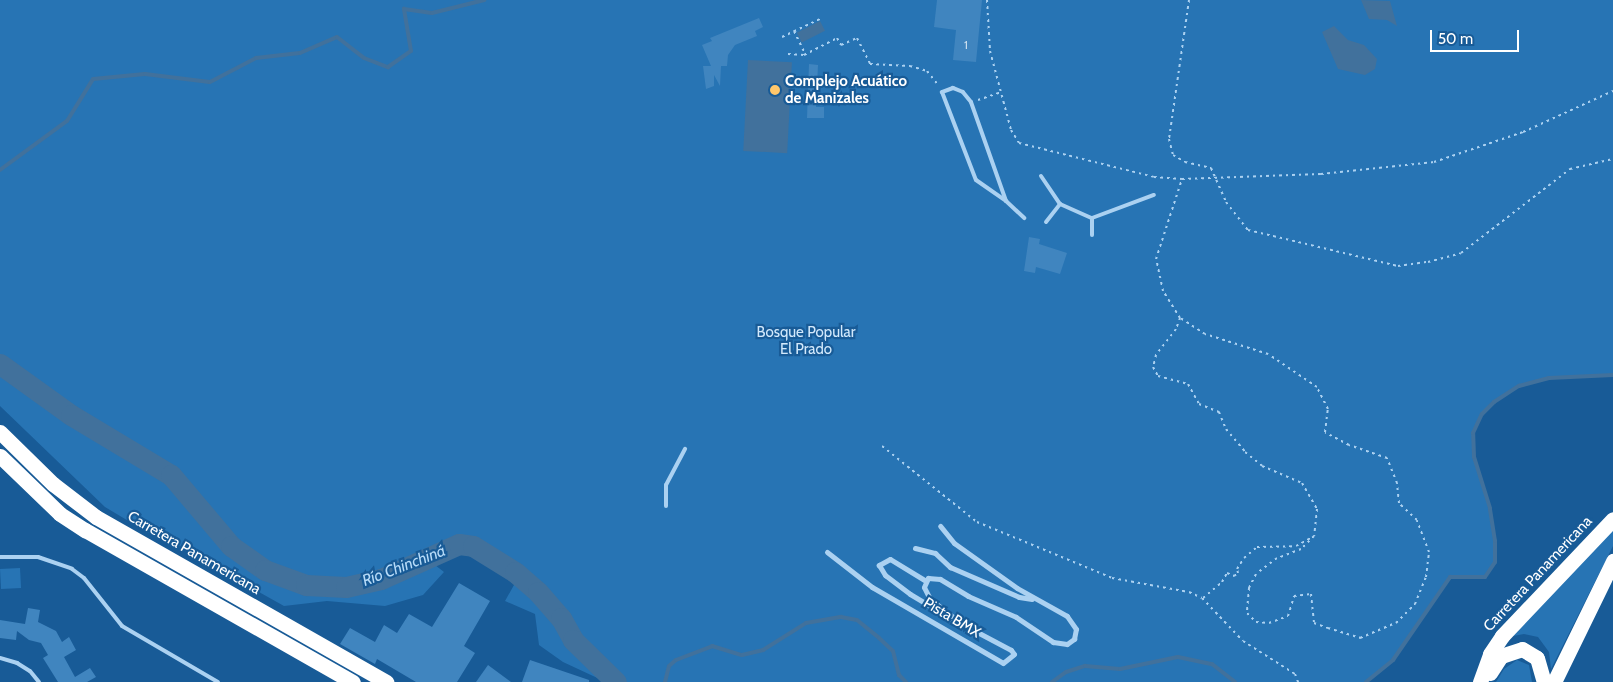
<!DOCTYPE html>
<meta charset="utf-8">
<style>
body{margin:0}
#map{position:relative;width:1613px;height:682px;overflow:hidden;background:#185b97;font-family:Cabin,sans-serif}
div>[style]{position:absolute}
.green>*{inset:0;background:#2774b4;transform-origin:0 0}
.water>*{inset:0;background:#41719c;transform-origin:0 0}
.stream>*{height:4px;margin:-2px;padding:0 2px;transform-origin:2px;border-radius:2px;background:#41719c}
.river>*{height:21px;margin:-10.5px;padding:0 10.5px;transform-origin:10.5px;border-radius:10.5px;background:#41719c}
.building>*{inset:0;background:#4085bf}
.path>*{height:2px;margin-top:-1px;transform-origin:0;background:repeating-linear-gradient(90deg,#abd1f1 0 2.5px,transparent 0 6.5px)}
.lane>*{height:4px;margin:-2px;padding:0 2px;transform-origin:2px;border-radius:2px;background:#abd1f1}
.street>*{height:5px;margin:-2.5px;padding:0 2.5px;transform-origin:2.5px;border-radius:2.5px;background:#abd1f1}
.highway>*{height:15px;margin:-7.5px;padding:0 7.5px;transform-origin:7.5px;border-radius:7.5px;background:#fff}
.dots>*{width:14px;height:14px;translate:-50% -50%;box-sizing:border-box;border:2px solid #185b97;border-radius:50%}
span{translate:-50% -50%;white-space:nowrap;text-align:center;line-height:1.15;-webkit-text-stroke:4.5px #185b97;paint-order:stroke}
.number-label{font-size:12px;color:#cfe0ef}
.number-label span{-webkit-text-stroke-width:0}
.poi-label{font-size:15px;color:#fff;font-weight:700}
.left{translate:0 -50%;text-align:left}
.park-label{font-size:15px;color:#d2e9fc}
.street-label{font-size:15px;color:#fff}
.water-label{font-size:16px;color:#b7dbf8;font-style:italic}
.scale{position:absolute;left:1430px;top:30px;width:89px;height:22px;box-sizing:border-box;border:2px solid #fff;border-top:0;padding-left:6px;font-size:15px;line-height:18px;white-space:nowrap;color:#fff;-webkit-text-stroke:4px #185b97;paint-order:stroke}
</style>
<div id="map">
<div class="green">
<i style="clip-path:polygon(0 0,1613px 0,1613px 375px,1549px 378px,1519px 386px,1494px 402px,1482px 414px,1473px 433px,1474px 457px,1490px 508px,1495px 541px,1495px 562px,1485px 577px,1450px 577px,1393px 660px,1366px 682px,606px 682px,563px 662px,539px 645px,535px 614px,505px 601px,519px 576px,473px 546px,459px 544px,426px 558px,444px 572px,423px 595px,385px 606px,327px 601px,284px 606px,216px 568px,204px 557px,172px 547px,105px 507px,0 406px)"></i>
<i style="clip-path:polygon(1613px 528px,1613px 546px,1551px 669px,1549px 652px,1538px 637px,1524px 634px,1513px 636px)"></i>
<i style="left:20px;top:568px;width:20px;height:20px;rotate:87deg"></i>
<i style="clip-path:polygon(1517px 660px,1529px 665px,1532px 682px,1496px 682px,1504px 669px)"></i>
</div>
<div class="water">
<i style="clip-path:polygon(1361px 0,1390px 1px,1397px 26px,1387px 20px,1369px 19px)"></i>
<i style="left:820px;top:21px;width:11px;height:26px;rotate:63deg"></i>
<i style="clip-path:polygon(1334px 26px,1348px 40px,1364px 45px,1377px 59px,1375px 69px,1365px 75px,1338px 69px,1322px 32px)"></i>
<i style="left:748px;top:60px;width:44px;height:91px;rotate:3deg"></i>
</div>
<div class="stream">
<i style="left:0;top:170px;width:83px;rotate:-36.2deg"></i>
<i style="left:67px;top:121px;width:49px;rotate:-58.2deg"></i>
<i style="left:93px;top:79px;width:52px;rotate:-5.5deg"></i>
<i style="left:145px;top:74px;width:65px;rotate:7deg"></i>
<i style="left:210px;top:82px;width:52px;rotate:-27.6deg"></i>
<i style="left:256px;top:58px;width:44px;rotate:-6.5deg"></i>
<i style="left:300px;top:53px;width:40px;rotate:-23.4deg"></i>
<i style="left:337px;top:37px;width:34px;rotate:38deg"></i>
<i style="left:364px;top:58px;width:26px;rotate:21deg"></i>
<i style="left:388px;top:67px;width:28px;rotate:-35deg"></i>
<i style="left:411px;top:51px;width:43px;rotate:-99.5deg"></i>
<i style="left:404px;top:9px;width:28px;rotate:8deg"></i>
<i style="left:432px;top:13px;width:54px;rotate:-14deg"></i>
<i style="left:665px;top:682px;width:16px;rotate:-76deg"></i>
<i style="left:669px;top:666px;width:9px;rotate:-41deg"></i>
<i style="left:676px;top:660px;width:39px;rotate:-21deg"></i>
<i style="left:712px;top:646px;width:31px;rotate:17deg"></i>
<i style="left:742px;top:655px;width:22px;rotate:-13deg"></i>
<i style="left:763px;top:650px;width:51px;rotate:-32.1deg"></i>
<i style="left:806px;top:623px;width:36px;rotate:-10deg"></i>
<i style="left:841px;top:617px;width:16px;rotate:11deg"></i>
<i style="left:857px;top:620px;width:28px;rotate:39deg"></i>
<i style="left:879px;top:638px;width:19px;rotate:43deg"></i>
<i style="left:893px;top:651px;width:25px;rotate:76deg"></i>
<i style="left:899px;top:675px;width:10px;rotate:45deg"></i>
<i style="left:1052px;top:682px;width:17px;rotate:-36deg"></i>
<i style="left:1066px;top:672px;width:20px;rotate:-18deg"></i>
<i style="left:1085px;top:666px;width:35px;rotate:5deg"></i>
<i style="left:1120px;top:669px;width:59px;rotate:-11.7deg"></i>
<i style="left:1178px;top:657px;width:35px;rotate:12deg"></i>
<i style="left:1212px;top:664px;width:29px;rotate:38deg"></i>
<i style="left:1366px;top:682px;width:35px;rotate:-39deg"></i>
<i style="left:1393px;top:660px;width:101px;rotate:-55.5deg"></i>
<i style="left:1450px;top:577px;width:35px"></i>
<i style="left:1485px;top:577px;width:18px;rotate:-56deg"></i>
<i style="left:1495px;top:562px;width:21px;rotate:-90deg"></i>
<i style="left:1495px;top:541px;width:33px;rotate:-99deg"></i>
<i style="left:1490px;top:508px;width:53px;rotate:-107.4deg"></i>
<i style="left:1474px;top:457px;width:24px;rotate:-92deg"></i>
<i style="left:1473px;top:433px;width:21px;rotate:-65deg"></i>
<i style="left:1482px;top:414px;width:17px;rotate:-45deg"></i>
<i style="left:1494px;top:402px;width:30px;rotate:-33deg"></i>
<i style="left:1519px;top:386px;width:31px;rotate:-15deg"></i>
<i style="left:1549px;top:378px;width:64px;rotate:-2.7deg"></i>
</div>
<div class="river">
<i style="left:0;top:364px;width:87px;rotate:35.7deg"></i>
<i style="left:71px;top:415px;width:117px;rotate:31deg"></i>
<i style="left:171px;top:475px;width:93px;rotate:49.8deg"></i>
<i style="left:231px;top:546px;width:42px;rotate:35.2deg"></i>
<i style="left:265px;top:570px;width:44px;rotate:20.1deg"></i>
<i style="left:306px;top:585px;width:40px;rotate:2.9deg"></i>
<i style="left:346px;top:587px;width:36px;rotate:-13deg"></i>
<i style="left:381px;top:579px;width:85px;rotate:-24.2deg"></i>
<i style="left:459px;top:544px;width:14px;rotate:8deg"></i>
<i style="left:473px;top:546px;width:49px;rotate:31.8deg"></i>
<i style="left:515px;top:572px;width:30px;rotate:41deg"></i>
<i style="left:538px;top:592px;width:35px;rotate:49deg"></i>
<i style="left:561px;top:618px;width:25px;rotate:61deg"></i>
<i style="left:573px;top:640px;width:60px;rotate:44.3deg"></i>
</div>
<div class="building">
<i style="clip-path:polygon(937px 0,982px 0,976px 62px,953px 60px,956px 30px,934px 27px)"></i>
<i style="clip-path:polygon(759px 18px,763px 27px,755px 31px,757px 36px,735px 45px,728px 55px,727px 66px,721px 66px,720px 86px,714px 75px,714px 86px,706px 89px,703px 66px,711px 66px,702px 45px,712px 41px,710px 38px)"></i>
<i style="clip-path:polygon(809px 64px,818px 65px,816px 107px,824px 107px,824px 118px,807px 118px)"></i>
<i style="clip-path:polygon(1029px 237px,1040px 239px,1039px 244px,1067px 253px,1060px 274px,1036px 267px,1035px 273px,1024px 271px)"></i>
<i style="clip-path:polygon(459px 583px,490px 601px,464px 646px,475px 653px,457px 682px,416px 682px,377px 659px,375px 664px,340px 644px,350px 628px,375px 642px,384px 625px,397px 633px,409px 614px,432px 627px)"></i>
<i style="clip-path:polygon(28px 608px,40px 610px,38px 622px,56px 631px,62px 642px,69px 637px,76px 650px,64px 657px,75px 677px,90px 668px,96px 677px,87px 682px,58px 682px,43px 658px,48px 655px,41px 643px,29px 640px,17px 631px,16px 640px,0 638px,0 620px,25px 624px)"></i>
<i style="clip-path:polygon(530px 660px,589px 680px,589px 682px,522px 682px)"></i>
<i style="clip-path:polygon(488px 665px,511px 682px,476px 682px)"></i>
</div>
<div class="path">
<i style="left:987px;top:0;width:51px;rotate:86.6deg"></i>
<i style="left:990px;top:51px;width:82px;rotate:75.1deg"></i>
<i style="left:1011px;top:130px;width:15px;rotate:58deg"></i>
<i style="left:1019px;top:143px;width:139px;rotate:14.1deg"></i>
<i style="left:1154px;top:177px;width:28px;rotate:4deg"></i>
<i style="left:1182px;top:179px;width:139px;rotate:-2.1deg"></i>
<i style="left:1321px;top:174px;width:114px;rotate:-6.1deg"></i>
<i style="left:1434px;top:162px;width:94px;rotate:-18.6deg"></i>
<i style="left:1523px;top:132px;width:99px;rotate:-24.5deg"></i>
<i style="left:1189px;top:0;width:140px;rotate:98.2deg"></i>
<i style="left:1169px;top:139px;width:16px;rotate:76deg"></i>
<i style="left:1173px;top:155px;width:14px;rotate:30deg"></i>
<i style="left:1185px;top:162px;width:27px;rotate:13deg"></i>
<i style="left:1211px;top:168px;width:37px;rotate:66deg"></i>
<i style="left:1226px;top:202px;width:36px;rotate:52deg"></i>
<i style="left:1248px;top:230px;width:154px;rotate:13.5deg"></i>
<i style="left:1398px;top:266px;width:30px;rotate:-8deg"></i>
<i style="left:1428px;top:262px;width:34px;rotate:-15deg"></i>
<i style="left:1461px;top:253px;width:138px;rotate:-37.6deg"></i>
<i style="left:1570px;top:169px;width:44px;rotate:-13.1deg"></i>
<i style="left:794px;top:31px;width:25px;rotate:64deg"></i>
<i style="left:782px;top:37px;width:44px;rotate:-25.4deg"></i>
<i style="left:788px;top:54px;width:16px;rotate:4deg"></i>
<i style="left:804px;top:55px;width:37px;rotate:-27deg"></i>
<i style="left:837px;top:38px;width:8px;rotate:60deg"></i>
<i style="left:841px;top:45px;width:17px;rotate:-24deg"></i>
<i style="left:857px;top:38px;width:29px;rotate:63deg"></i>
<i style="left:870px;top:64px;width:40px;rotate:2.9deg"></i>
<i style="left:910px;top:66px;width:18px;rotate:16deg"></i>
<i style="left:927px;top:71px;width:19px;rotate:51deg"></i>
<i style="left:978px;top:100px;width:24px;rotate:-19deg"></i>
<i style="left:1180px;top:318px;width:12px;rotate:110deg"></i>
<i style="left:1176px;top:329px;width:33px;rotate:128deg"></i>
<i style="left:1156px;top:355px;width:12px;rotate:104deg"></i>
<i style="left:1153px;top:367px;width:10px;rotate:61deg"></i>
<i style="left:1158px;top:376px;width:31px;rotate:15deg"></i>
<i style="left:1188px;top:384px;width:23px;rotate:61deg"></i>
<i style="left:1199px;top:404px;width:22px;rotate:22deg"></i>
<i style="left:1219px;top:412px;width:18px;rotate:68deg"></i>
<i style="left:1226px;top:429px;width:30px;rotate:50deg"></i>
<i style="left:1245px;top:452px;width:22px;rotate:39deg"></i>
<i style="left:1262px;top:466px;width:43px;rotate:23deg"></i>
<i style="left:1302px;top:483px;width:30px;rotate:60deg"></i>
<i style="left:1317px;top:509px;width:27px;rotate:96deg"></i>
<i style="left:1314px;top:536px;width:18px;rotate:135deg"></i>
<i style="left:1301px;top:549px;width:26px;rotate:159deg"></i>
<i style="left:1277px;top:558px;width:26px;rotate:143deg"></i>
<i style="left:1256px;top:574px;width:16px;rotate:117deg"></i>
<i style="left:1249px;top:588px;width:25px;rotate:95deg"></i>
<i style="left:1247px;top:613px;width:13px;rotate:45deg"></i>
<i style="left:1256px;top:622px;width:13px;rotate:4deg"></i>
<i style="left:1269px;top:623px;width:20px;rotate:-20deg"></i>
<i style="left:1288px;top:616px;width:21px;rotate:-73deg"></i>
<i style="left:1294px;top:596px;width:17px;rotate:-7deg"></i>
<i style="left:1311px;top:594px;width:29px;rotate:84deg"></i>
<i style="left:1314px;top:623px;width:15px;rotate:20deg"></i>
<i style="left:1328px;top:628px;width:34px;rotate:17deg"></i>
<i style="left:1360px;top:638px;width:39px;rotate:-23deg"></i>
<i style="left:1396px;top:623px;width:27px;rotate:-45deg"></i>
<i style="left:1415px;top:604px;width:29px;rotate:-68deg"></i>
<i style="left:1426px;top:577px;width:25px;rotate:-83deg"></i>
<i style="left:1429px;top:552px;width:34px;rotate:-111deg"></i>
<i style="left:1417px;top:520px;width:25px;rotate:-137deg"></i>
<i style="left:1399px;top:503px;width:20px;rotate:-96deg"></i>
<i style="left:1397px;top:483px;width:27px;rotate:-112deg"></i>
<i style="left:1387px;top:458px;width:40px;rotate:-161.1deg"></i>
<i style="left:1349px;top:445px;width:27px;rotate:-152deg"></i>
<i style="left:1325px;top:432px;width:23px;rotate:-83deg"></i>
<i style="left:1328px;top:409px;width:25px;rotate:-117deg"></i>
<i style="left:1317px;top:387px;width:59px;rotate:-146deg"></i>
<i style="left:1268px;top:354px;width:66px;rotate:-162.4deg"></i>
<i style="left:1205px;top:334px;width:30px;rotate:-147deg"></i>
<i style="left:1180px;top:318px;width:32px;rotate:-122deg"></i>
<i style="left:1163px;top:291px;width:33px;rotate:-102deg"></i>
<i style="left:1156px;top:259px;width:84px;rotate:-72deg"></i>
<i style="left:882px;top:446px;width:122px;rotate:38.7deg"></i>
<i style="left:977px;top:522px;width:146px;rotate:22.5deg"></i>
<i style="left:1112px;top:578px;width:78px;rotate:10.3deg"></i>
<i style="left:1189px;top:592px;width:14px;rotate:25deg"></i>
<i style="left:1202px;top:598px;width:59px;rotate:46.4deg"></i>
<i style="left:1243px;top:641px;width:62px;rotate:32.4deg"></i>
<i style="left:1295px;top:674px;width:9px;rotate:69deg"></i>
<i style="left:1203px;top:598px;width:25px;rotate:-40deg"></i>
<i style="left:1222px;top:582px;width:10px;rotate:-61deg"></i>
<i style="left:1227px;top:573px;width:8px;rotate:23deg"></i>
<i style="left:1234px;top:576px;width:5px;rotate:-37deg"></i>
<i style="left:1238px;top:573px;width:4px;rotate:-104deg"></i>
<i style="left:1237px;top:569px;width:13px;rotate:-58deg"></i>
<i style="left:1244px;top:558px;width:17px;rotate:-40deg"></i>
<i style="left:1257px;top:547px;width:39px;rotate:-1deg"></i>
<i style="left:1296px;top:546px;width:18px;rotate:-29deg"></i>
</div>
<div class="lane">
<i style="left:1041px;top:176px;width:34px;rotate:56deg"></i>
<i style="left:1060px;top:204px;width:35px;rotate:24deg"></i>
<i style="left:1092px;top:218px;width:17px;rotate:90deg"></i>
<i style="left:1006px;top:201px;width:105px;rotate:-109.5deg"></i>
<i style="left:971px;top:102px;width:13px;rotate:-129deg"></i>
<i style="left:963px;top:92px;width:11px;rotate:-158deg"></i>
<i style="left:953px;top:88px;width:12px;rotate:160deg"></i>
<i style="left:942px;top:92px;width:94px;rotate:68.9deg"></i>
<i style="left:976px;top:180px;width:37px;rotate:35deg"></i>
<i style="left:1006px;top:201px;width:25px;rotate:43deg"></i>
<i style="left:1092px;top:218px;width:66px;rotate:-20.4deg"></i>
<i style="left:1046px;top:222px;width:23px;rotate:-52deg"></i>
<i style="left:666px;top:506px;width:21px;rotate:-90deg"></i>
<i style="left:666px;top:485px;width:41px;rotate:-62.2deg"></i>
<i style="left:0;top:557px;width:38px"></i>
<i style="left:38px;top:557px;width:36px;rotate:19deg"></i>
<i style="left:72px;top:569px;width:15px;rotate:37deg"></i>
<i style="left:84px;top:578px;width:61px;rotate:51.6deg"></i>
<i style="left:122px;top:626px;width:111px;rotate:30.3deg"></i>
<i style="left:0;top:658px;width:18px;rotate:16deg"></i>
<i style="left:17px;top:663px;width:15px;rotate:32deg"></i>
<i style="left:30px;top:671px;width:14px;rotate:51deg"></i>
</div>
<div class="street">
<i style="left:915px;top:548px;width:21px;rotate:14deg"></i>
<i style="left:935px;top:553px;width:21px;rotate:43deg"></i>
<i style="left:950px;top:567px;width:75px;rotate:23.5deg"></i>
<i style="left:1019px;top:597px;width:13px;rotate:9deg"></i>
<i style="left:827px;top:552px;width:57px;rotate:37.9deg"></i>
<i style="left:872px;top:587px;width:151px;rotate:30.1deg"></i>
<i style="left:1003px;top:663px;width:14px;rotate:-39deg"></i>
<i style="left:1014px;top:654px;width:5px;rotate:-127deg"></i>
<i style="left:1011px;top:650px;width:55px;rotate:-152deg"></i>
<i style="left:962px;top:624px;width:41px;rotate:-142deg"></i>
<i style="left:930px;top:599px;width:13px;rotate:-117deg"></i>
<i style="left:924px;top:587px;width:10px;rotate:-66deg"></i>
<i style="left:928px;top:578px;width:12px;rotate:5deg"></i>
<i style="left:940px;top:579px;width:33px;rotate:31deg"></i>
<i style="left:968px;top:596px;width:52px;rotate:23.6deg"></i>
<i style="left:1016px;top:617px;width:45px;rotate:34deg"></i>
<i style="left:1053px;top:642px;width:14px;rotate:8deg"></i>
<i style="left:1067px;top:644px;width:9px;rotate:-36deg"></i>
<i style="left:1074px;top:639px;width:10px;rotate:-79deg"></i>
<i style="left:1076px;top:629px;width:16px;rotate:-125deg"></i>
<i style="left:1067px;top:616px;width:57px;rotate:-150.8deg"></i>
<i style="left:1017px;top:588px;width:77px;rotate:-144.5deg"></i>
<i style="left:954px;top:543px;width:22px;rotate:-129deg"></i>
<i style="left:926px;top:581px;width:42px;rotate:-148.6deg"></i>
<i style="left:890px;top:559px;width:13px;rotate:151deg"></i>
<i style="left:879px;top:565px;width:12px;rotate:59deg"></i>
<i style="left:885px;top:575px;width:31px;rotate:37deg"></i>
<i style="left:910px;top:594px;width:49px;rotate:30.8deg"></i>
</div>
<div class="highway">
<i style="left:0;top:432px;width:74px;rotate:44.5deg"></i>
<i style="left:53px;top:484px;width:54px;rotate:37.5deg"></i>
<i style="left:96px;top:517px;width:334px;rotate:29.6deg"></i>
<i style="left:0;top:456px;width:83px;rotate:44deg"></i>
<i style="left:60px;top:514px;width:30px;rotate:33deg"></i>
<i style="left:85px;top:530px;width:308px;rotate:29.6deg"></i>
<i style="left:1490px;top:673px;width:20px;rotate:-57deg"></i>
<i style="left:1501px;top:656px;width:22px;rotate:-18deg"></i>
<i style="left:1522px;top:649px;width:17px;rotate:31deg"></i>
<i style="left:1537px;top:658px;width:25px;rotate:74deg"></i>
<i style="left:1480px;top:682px;width:30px;rotate:-70deg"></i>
<i style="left:1490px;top:654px;width:22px;rotate:-56deg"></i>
<i style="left:1502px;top:636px;width:161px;rotate:-46.5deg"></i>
<i style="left:1554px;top:682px;width:135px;rotate:-64deg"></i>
</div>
<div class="dots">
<i style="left:775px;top:90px;background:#ffc76b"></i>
</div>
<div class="number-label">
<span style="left:966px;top:45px">1</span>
</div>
<div class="poi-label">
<span class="left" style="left:785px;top:90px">Complejo Acuático<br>de Manizales</span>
</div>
<div class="park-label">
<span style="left:806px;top:341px">Bosque Popular<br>El Prado</span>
</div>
<div class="street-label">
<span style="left:194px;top:553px;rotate:30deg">Carretera Panamericana</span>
<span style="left:1538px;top:574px;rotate:-47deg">Carretera Panamericana</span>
<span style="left:952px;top:618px;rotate:31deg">Pista BMX</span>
</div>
<div class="water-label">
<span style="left:404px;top:566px;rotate:-21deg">Río Chinchiná</span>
</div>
<div class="scale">50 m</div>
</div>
